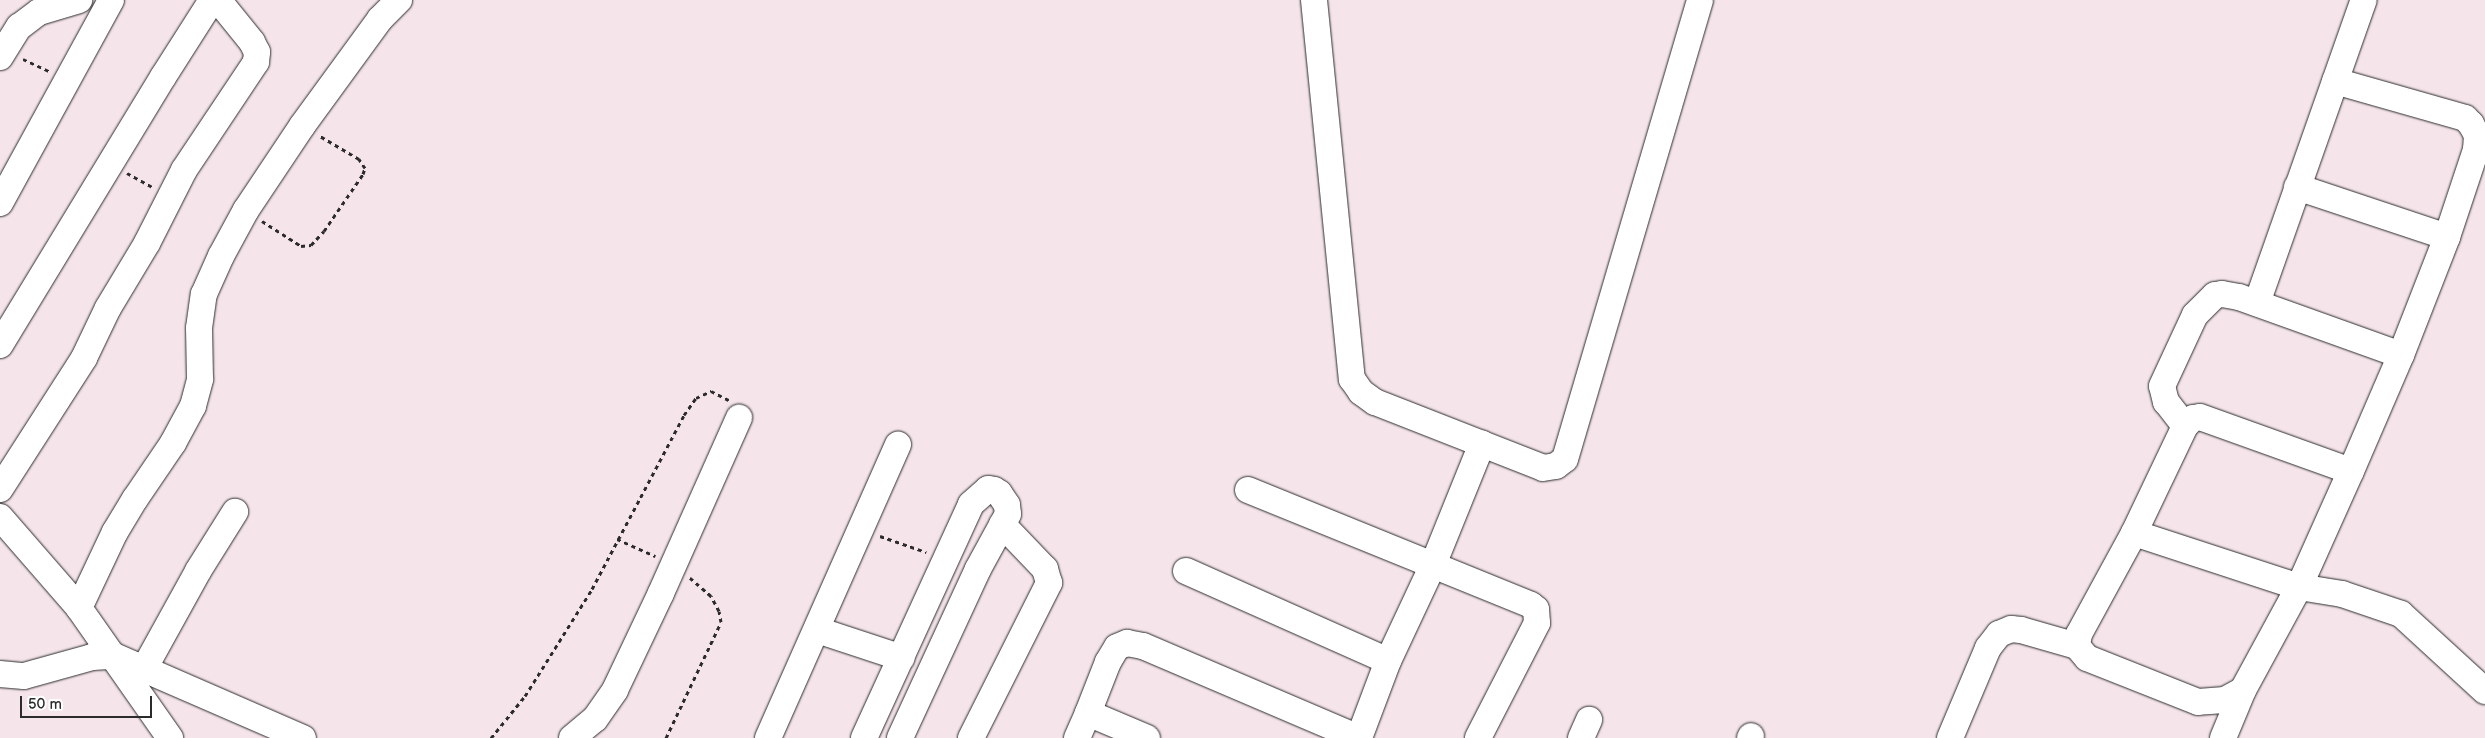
<!DOCTYPE html>
<style>
body{margin:0}
#map{position:relative;width:2485px;height:738px;overflow:hidden;background:#f5e5eb;font-family:"Balsamiq Sans",sans-serif}
div>[style]{position:absolute}
.path>*{height:3px;margin-top:-1.5px;transform-origin:0;background:repeating-linear-gradient(90deg,#2b2b2b 0 4px,transparent 0 8px)}
.roads{filter:drop-shadow(0 0 1px #2b2b2b) drop-shadow(0 0 1px #2b2b2b)}
.minor>*{height:26px;margin:-13px;padding:0 13px;transform-origin:13px;border-radius:13px;background:#fff}
span{translate:-50% -50%;white-space:nowrap;text-align:center;line-height:1.15;-webkit-text-stroke:4px #fff;paint-order:stroke}
.scale{position:absolute;left:20px;top:696px;width:132px;height:22px;box-sizing:border-box;border:2px solid #2b2b2b;border-top:0;padding-left:6px;font-size:15px;line-height:18px;white-space:nowrap;color:#2b2b2b;-webkit-text-stroke:4px #fff;paint-order:stroke}
</style>
<div id="map">
<div class="path">
<i style="left:23px;top:59px;width:29px;rotate:25deg"></i>
<i style="left:127px;top:173px;width:29px;rotate:29deg"></i>
<i style="left:262px;top:221px;width:46px;rotate:32.7deg"></i>
<i style="left:301px;top:246px;width:10px;rotate:-6deg"></i>
<i style="left:311px;top:245px;width:19px;rotate:-47deg"></i>
<i style="left:324px;top:231px;width:69px;rotate:-55.6deg"></i>
<i style="left:363px;top:174px;width:6px;rotate:-72deg"></i>
<i style="left:365px;top:168px;width:11px;rotate:-124deg"></i>
<i style="left:359px;top:159px;width:45px;rotate:-149.5deg"></i>
<i style="left:880px;top:536px;width:49px;rotate:19.2deg"></i>
<i style="left:617px;top:539px;width:42px;rotate:24.1deg"></i>
<i style="left:491px;top:738px;width:54px;rotate:-51deg"></i>
<i style="left:525px;top:696px;width:126px;rotate:-57.9deg"></i>
<i style="left:592px;top:589px;width:197px;rotate:-62.1deg"></i>
<i style="left:684px;top:415px;width:21px;rotate:-55deg"></i>
<i style="left:696px;top:398px;width:17px;rotate:-25deg"></i>
<i style="left:711px;top:391px;width:20px;rotate:27deg"></i>
<i style="left:666px;top:738px;width:128px;rotate:-64.6deg"></i>
<i style="left:721px;top:622px;width:11px;rotate:-100deg"></i>
<i style="left:719px;top:611px;width:17px;rotate:-118deg"></i>
<i style="left:711px;top:596px;width:28px;rotate:-139deg"></i>
</div>
<div class="roads">
<div class="minor">
<i style="left:1314px;top:0;width:381px;rotate:84.3deg"></i>
<i style="left:1352px;top:379px;width:16px;rotate:55deg"></i>
<i style="left:1361px;top:392px;width:17px;rotate:36deg"></i>
<i style="left:1375px;top:402px;width:180px;rotate:21.4deg"></i>
<i style="left:1543px;top:468px;width:13px;rotate:-9deg"></i>
<i style="left:1556px;top:466px;width:11px;rotate:-38deg"></i>
<i style="left:1565px;top:459px;width:478px;rotate:-73.6deg"></i>
<i style="left:0;top:57px;width:36px;rotate:-58deg"></i>
<i style="left:19px;top:27px;width:25px;rotate:-37deg"></i>
<i style="left:39px;top:12px;width:42px;rotate:-16.7deg"></i>
<i style="left:2297px;top:187px;width:158px;rotate:18.4deg"></i>
<i style="left:0;top:203px;width:231px;rotate:-61.3deg"></i>
<i style="left:2257px;top:303px;width:321px;rotate:-70.6deg"></i>
<i style="left:0;top:345px;width:314px;rotate:-58.7deg"></i>
<i style="left:163px;top:77px;width:91px;rotate:-57.5deg"></i>
<i style="left:2185px;top:426px;width:31px;rotate:-128deg"></i>
<i style="left:2166px;top:402px;width:16px;rotate:-104deg"></i>
<i style="left:2162px;top:386px;width:78px;rotate:-65.1deg"></i>
<i style="left:2195px;top:315px;width:28px;rotate:-45deg"></i>
<i style="left:2215px;top:295px;width:7px;rotate:-8deg"></i>
<i style="left:2222px;top:294px;width:17px;rotate:10deg"></i>
<i style="left:2239px;top:297px;width:172px;rotate:19.7deg"></i>
<i style="left:0;top:489px;width:156px;rotate:-57.3deg"></i>
<i style="left:84px;top:358px;width:55px;rotate:-64.4deg"></i>
<i style="left:108px;top:308px;width:76px;rotate:-59deg"></i>
<i style="left:147px;top:243px;width:82px;rotate:-63.1deg"></i>
<i style="left:184px;top:170px;width:130px;rotate:-56.3deg"></i>
<i style="left:256px;top:62px;width:10px;rotate:-84deg"></i>
<i style="left:257px;top:52px;width:11px;rotate:-117deg"></i>
<i style="left:252px;top:42px;width:54px;rotate:-129deg"></i>
<i style="left:1248px;top:490px;width:305px;rotate:22.1deg"></i>
<i style="left:1531px;top:605px;width:6px;rotate:39deg"></i>
<i style="left:1536px;top:609px;width:14px;rotate:86deg"></i>
<i style="left:1537px;top:623px;width:129px;rotate:117.2deg"></i>
<i style="left:0;top:517px;width:121px;rotate:49deg"></i>
<i style="left:79px;top:608px;width:159px;rotate:55deg"></i>
<i style="left:2134px;top:533px;width:174px;rotate:18.1deg"></i>
<i style="left:2299px;top:587px;width:44px;rotate:9.2deg"></i>
<i style="left:2342px;top:594px;width:62px;rotate:18.7deg"></i>
<i style="left:2401px;top:614px;width:114px;rotate:42.5deg"></i>
<i style="left:1186px;top:571px;width:221px;rotate:24deg"></i>
<i style="left:79px;top:608px;width:84px;rotate:-64.7deg"></i>
<i style="left:115px;top:532px;width:39px;rotate:-59deg"></i>
<i style="left:135px;top:499px;width:68px;rotate:-55.8deg"></i>
<i style="left:173px;top:443px;width:42px;rotate:-61.6deg"></i>
<i style="left:193px;top:406px;width:28px;rotate:-75deg"></i>
<i style="left:200px;top:379px;width:51px;rotate:-91.1deg"></i>
<i style="left:199px;top:328px;width:34px;rotate:-82deg"></i>
<i style="left:204px;top:294px;width:42px;rotate:-65.9deg"></i>
<i style="left:221px;top:256px;width:52px;rotate:-61.5deg"></i>
<i style="left:246px;top:210px;width:101px;rotate:-56.3deg"></i>
<i style="left:302px;top:126px;width:132px;rotate:-53.9deg"></i>
<i style="left:380px;top:19px;width:27px;rotate:-45deg"></i>
<i style="left:817px;top:630px;width:89px;rotate:18.2deg"></i>
<i style="left:144px;top:669px;width:112px;rotate:-61.1deg"></i>
<i style="left:198px;top:571px;width:70px;rotate:-57.9deg"></i>
<i style="left:0;top:674px;width:24px;rotate:5deg"></i>
<i style="left:24px;top:676px;width:71px;rotate:-15.6deg"></i>
<i style="left:92px;top:657px;width:22px;rotate:-3deg"></i>
<i style="left:114px;top:656px;width:206px;rotate:23.5deg"></i>
<i style="left:2243px;top:690px;width:21px;rotate:151deg"></i>
<i style="left:2225px;top:700px;width:27px;rotate:176deg"></i>
<i style="left:2198px;top:702px;width:119px;rotate:-158.4deg"></i>
<i style="left:2087px;top:658px;width:16px;rotate:-130deg"></i>
<i style="left:2077px;top:646px;width:12px;rotate:-81deg"></i>
<i style="left:2079px;top:634px;width:115px;rotate:-61.4deg"></i>
<i style="left:2134px;top:533px;width:119px;rotate:-64.5deg"></i>
<i style="left:2185px;top:426px;width:11px;rotate:-45deg"></i>
<i style="left:2193px;top:418px;width:7px;rotate:-8deg"></i>
<i style="left:2200px;top:417px;width:160px;rotate:19.7deg"></i>
<i style="left:1088px;top:713px;width:55px;rotate:-68.6deg"></i>
<i style="left:1108px;top:662px;width:17px;rotate:-59deg"></i>
<i style="left:1117px;top:647px;width:11px;rotate:-22deg"></i>
<i style="left:1127px;top:643px;width:16px;rotate:11deg"></i>
<i style="left:1143px;top:646px;width:235px;rotate:23.1deg"></i>
<i style="left:572px;top:738px;width:30px;rotate:-40deg"></i>
<i style="left:595px;top:719px;width:35px;rotate:-55deg"></i>
<i style="left:615px;top:690px;width:107px;rotate:-64.6deg"></i>
<i style="left:661px;top:593px;width:192px;rotate:-66deg"></i>
<i style="left:768px;top:738px;width:321px;rotate:-66.1deg"></i>
<i style="left:864px;top:738px;width:257px;rotate:-65.4deg"></i>
<i style="left:971px;top:504px;width:23px;rotate:-41deg"></i>
<i style="left:988px;top:489px;width:6px;rotate:9deg"></i>
<i style="left:994px;top:490px;width:6px;rotate:31deg"></i>
<i style="left:999px;top:493px;width:14px;rotate:56deg"></i>
<i style="left:1007px;top:505px;width:9px;rotate:84deg"></i>
<i style="left:1008px;top:514px;width:63px;rotate:118.6deg"></i>
<i style="left:978px;top:569px;width:186px;rotate:114.8deg"></i>
<i style="left:971px;top:738px;width:174px;rotate:-63.3deg"></i>
<i style="left:1049px;top:583px;width:15px;rotate:-106deg"></i>
<i style="left:1045px;top:569px;width:62px;rotate:-133.7deg"></i>
<i style="left:1077px;top:738px;width:27px;rotate:-66deg"></i>
<i style="left:1088px;top:713px;width:64px;rotate:23deg"></i>
<i style="left:1359px;top:738px;width:82px;rotate:-69.4deg"></i>
<i style="left:1388px;top:661px;width:106px;rotate:-64.9deg"></i>
<i style="left:1433px;top:565px;width:131px;rotate:-68deg"></i>
<i style="left:1581px;top:738px;width:20px;rotate:-66deg"></i>
<i style="left:1750px;top:738px;width:2px;rotate:-63deg"></i>
<i style="left:1950px;top:738px;width:98px;rotate:-67.1deg"></i>
<i style="left:1988px;top:648px;width:18px;rotate:-52deg"></i>
<i style="left:1999px;top:634px;width:13px;rotate:-23deg"></i>
<i style="left:2011px;top:629px;width:10px;rotate:6deg"></i>
<i style="left:2021px;top:630px;width:58px;rotate:15.9deg"></i>
<i style="left:2223px;top:738px;width:52px;rotate:-67.4deg"></i>
<i style="left:2243px;top:690px;width:117px;rotate:-61.5deg"></i>
<i style="left:2299px;top:587px;width:127px;rotate:-65.9deg"></i>
<i style="left:2351px;top:471px;width:126px;rotate:-66.7deg"></i>
<i style="left:2401px;top:355px;width:127px;rotate:-68.7deg"></i>
<i style="left:2447px;top:237px;width:92px;rotate:-71.6deg"></i>
<i style="left:2476px;top:150px;width:15px;rotate:-86deg"></i>
<i style="left:2477px;top:135px;width:13px;rotate:-119deg"></i>
<i style="left:2471px;top:124px;width:8px;rotate:-135deg"></i>
<i style="left:2465px;top:118px;width:135px;rotate:-164.1deg"></i>
</div>
</div>
<div class="scale">50 m</div>
</div>
